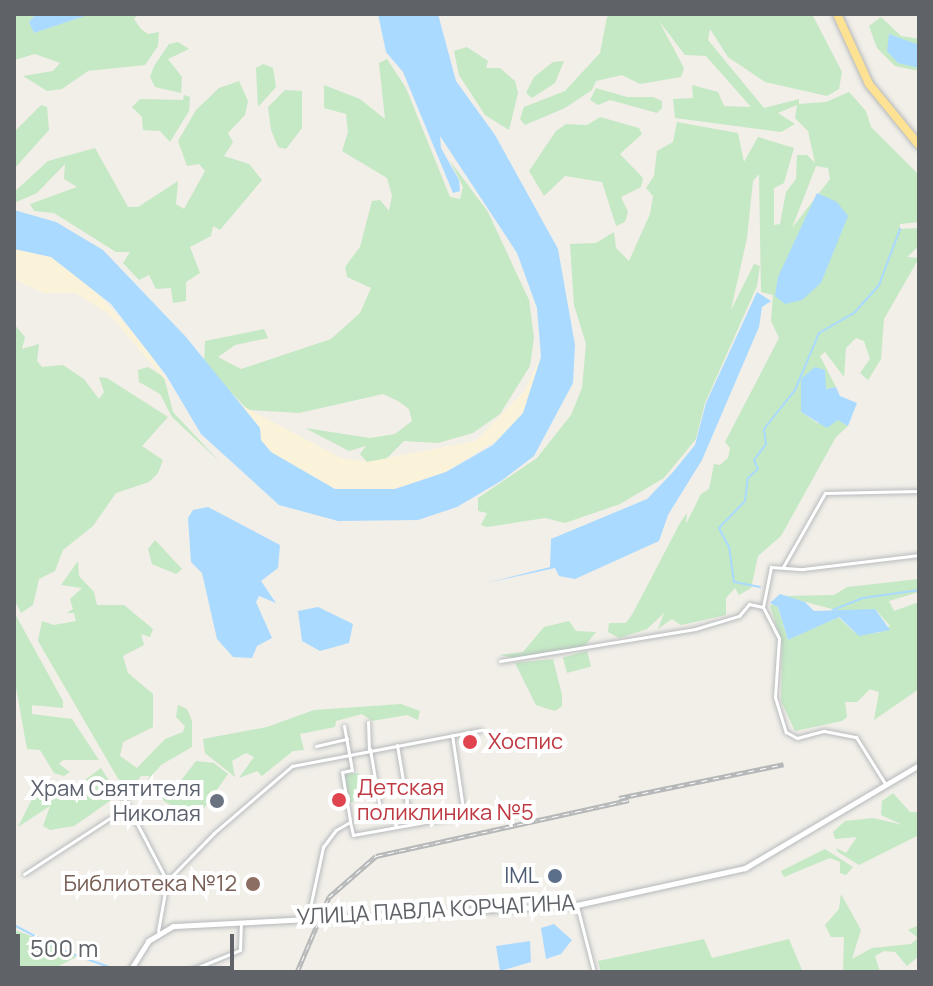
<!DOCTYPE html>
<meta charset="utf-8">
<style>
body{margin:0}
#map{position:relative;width:933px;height:986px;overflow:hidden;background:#f1efe8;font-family:Manrope,sans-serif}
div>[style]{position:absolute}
.green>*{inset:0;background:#c5e8c5;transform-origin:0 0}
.sand>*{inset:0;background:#fbf3d9}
.water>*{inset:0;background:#aadaff}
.stream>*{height:2px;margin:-1px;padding:0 1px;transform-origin:1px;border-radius:1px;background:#aadaff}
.roads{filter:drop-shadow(0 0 2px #b5b8bc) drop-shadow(0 0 2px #b5b8bc)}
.street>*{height:3px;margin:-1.5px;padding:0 1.5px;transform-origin:1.5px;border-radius:1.5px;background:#fff}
.secondary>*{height:5px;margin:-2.5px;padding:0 2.5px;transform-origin:2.5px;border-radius:2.5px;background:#fff}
.highway>*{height:8px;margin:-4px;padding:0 4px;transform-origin:4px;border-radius:4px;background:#fde293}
.rail>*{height:5px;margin-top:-2.5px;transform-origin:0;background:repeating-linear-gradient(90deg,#fff 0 6px,#b6b7b8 0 12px);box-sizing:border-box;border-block:2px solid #b6b7b8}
.dots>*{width:22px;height:22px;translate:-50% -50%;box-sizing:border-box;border:4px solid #fff;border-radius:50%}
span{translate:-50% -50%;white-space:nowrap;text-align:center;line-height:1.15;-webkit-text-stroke:8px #fff;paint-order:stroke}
.health-label{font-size:22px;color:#be3a42}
.left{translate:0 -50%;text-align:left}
.worship-label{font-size:22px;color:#5b616d}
.right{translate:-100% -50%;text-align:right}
.service-label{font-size:22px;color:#4e5e75}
.education-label{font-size:22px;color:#785e54}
.street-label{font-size:22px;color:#5f6368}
.frame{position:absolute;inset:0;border:16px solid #5f6368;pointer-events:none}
.scale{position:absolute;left:16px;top:934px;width:218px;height:36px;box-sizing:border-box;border:4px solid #5f6368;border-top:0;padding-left:10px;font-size:24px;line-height:28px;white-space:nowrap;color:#5f6368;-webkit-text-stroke:6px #fff;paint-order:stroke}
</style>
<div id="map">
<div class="green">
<i style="clip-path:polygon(14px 14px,36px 14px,29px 22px,34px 33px,91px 14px,138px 14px,134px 19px,141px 29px,148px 34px,159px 32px,158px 46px,145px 65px,88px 71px,62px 89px,47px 91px,23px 76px,53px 71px,60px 63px,35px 54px,14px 60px)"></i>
<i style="clip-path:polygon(evenodd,613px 14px,812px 14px,842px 72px,839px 89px,827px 96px,765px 82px,728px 57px,710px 29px,708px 40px,764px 108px,799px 99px,799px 104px,826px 102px,849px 92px,866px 111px,871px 127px,919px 175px,919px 222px,900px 224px,900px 229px,919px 228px,919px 246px,907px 257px,919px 258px,884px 319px,881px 359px,868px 380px,860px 373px,870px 359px,864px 341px,856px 338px,846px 348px,844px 377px,825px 352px,820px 356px,836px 387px,825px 389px,824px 374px,801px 412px,817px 423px,839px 420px,848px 426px,836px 437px,781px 536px,758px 556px,751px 588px,739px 595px,735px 588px,726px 598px,726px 615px,681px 625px,672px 619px,658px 629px,664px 613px,647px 629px,619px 638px,608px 632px,609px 623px,626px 623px,633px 613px,680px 523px,687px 513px,686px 524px,701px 494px,709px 489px,714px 464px,720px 465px,728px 458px,730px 448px,725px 442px,779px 338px,771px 321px,773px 295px,761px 292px,759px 174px,753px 181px,747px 238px,731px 310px,754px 264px,760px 266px,757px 286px,705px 403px,696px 439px,664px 478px,620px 504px,565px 523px,545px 518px,487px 527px,481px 525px,487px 513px,478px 511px,478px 498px,537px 458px,571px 415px,582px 388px,586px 344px,574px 305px,570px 244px,596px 243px,614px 232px,616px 248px,629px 261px,650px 214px,653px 196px,646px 188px,654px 176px,657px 151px,673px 142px,677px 122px,738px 133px,744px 162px,758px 137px,794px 148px,784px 183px,774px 188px,774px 225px,780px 224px,786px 192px,796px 179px,797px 155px,807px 155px,815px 163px,808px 131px,795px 118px,797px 105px,778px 113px,795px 124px,781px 132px,675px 118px,673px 99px,693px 98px,692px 85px,718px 92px,724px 106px,751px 107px,706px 56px,685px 55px,659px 21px,684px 68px,681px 77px,640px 84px,622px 75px,596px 81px,592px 90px,565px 108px,525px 125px,520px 119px,524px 107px,565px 91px,600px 53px,607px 17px,613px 14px,816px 166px,828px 168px,830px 179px,792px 228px,816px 166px)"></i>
<i style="clip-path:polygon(881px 17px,901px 36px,919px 39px,918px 45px,889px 34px,919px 71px,895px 66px,877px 48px,869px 26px)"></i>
<i style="clip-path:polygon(178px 42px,189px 49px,168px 59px,182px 77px,181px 93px,155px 87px,150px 77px,154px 66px,169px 44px)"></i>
<i style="clip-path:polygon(467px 47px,488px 61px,486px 68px,500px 68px,515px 81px,518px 93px,509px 130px,485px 115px,459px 75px,454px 51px)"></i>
<i style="clip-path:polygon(387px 59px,406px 88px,450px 197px,460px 199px,463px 187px,450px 161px,488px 212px,529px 300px,534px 337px,530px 366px,500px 414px,473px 433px,438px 443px,404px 441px,386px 459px,367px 462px,360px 454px,366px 446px,349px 451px,305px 428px,370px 438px,395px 434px,412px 421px,409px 409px,398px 401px,383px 394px,299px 413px,248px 410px,204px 364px,205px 341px,264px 329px,268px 338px,235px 345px,218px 357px,241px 369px,331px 339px,360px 313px,371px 288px,347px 277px,345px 267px,360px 247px,372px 201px,380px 200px,389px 211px,392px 196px,387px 178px,342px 151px,348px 132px,346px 114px,324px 108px,324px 85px,360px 99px,385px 119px,379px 63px)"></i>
<i style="clip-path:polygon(564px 61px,555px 83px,532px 98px,526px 93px,534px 77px,553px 62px)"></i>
<i style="clip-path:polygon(263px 64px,273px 68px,276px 87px,258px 107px,256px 68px)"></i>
<i style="clip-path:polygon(239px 81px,248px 101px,245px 115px,228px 133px,233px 142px,224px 156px,249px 164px,262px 180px,220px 230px,213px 226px,211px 236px,190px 247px,200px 273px,186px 282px,186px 301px,173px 303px,171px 288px,156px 289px,149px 275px,139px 280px,123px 263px,130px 252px,116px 252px,54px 213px,34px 211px,30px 204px,77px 187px,64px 179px,65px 164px,37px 193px,14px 203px,14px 192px,48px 161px,95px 148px,128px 207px,138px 207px,178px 181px,176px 204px,184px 209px,205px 171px,199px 164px,187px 166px,178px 141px,196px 110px,219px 88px)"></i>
<i style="clip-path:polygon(596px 88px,627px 97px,653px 97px,662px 101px,662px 108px,657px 113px,610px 100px,598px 105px,590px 100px)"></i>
<i style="clip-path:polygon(285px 90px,302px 91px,302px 128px,286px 149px,278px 147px,271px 130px,268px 107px)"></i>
<i style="clip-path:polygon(184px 95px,190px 97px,189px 111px,170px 142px,160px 131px,143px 130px,142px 117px,132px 107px,140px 99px,183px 100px)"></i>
<i style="clip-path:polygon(41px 105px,47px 107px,49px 130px,14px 169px,14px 132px)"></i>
<i style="clip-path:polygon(600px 117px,639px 128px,642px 134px,620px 154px,643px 178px,641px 187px,621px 197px,628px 212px,625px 222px,616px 226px,602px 182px,565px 176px,544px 196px,529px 171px,556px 131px,566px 124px,587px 125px)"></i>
<i style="clip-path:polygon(14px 324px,25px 337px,22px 349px,39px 344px,37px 361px,42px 367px,63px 365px,84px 379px,99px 399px,104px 392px,99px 377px,107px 378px,168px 417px,142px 446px,163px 460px,158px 473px,149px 482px,116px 493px,93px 526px,63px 550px,55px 571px,39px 579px,33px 605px,21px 613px,14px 599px)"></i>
<i style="clip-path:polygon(148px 367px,164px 377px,173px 412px,220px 462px,172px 417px,160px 394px,139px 382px,138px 370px)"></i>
<i style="clip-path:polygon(155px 540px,182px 569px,176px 574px,152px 564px,148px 549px)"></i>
<i style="clip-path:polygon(78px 561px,79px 576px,94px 592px,97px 605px,124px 605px,153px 629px,150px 637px,141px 634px,144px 645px,123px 656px,128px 673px,153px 694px,153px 727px,123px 742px,120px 756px,137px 768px,165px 739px,183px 732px,185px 726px,176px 717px,178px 705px,187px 709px,192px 721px,192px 747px,161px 765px,140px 789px,150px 776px,141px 776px,127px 794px,38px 641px,42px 621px,54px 625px,76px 621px,74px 613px,67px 613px,73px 609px,70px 599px,82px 588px,61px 585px)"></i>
<i style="clip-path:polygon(919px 579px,919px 592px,889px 601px,894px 611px,919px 602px,919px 689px,874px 720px,879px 692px,870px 689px,857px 702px,845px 702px,847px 717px,842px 721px,795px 731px,781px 701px,782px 643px,770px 606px,775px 603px,778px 607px,788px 640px,838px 617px,854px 632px,878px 633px,890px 626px,875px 609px,843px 612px,784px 596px,834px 595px,847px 587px)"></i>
<i style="clip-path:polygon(14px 612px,63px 701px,63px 708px,32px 705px,32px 714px,72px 719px,99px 760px,63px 760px,59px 764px,70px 772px,64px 776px,54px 773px,40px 750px,27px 749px,14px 676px)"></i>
<i style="clip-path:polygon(569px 621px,576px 631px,596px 632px,584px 647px,514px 658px,500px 655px,523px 652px,544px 627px)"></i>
<i style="left:587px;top:651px;width:16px;height:25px;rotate:75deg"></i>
<i style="clip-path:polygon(553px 659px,562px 695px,562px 706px,555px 711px,536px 705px,515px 663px)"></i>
<i style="clip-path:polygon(401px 704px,420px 711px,418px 720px,407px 715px,372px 721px,362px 714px,336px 721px,335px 727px,300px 734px,304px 750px,293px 751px,262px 776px,257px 771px,239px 778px,254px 757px,246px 753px,232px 761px,235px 777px,205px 753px,203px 739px,267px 727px,314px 710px)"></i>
<i style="clip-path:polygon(196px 761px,214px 763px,228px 774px,195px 821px,158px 797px,168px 783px,176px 787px)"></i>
<i style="clip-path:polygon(101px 768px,118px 795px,90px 815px,74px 826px,50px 830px,43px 826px,50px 806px,18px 827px,35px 793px,26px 776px,74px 788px)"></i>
<i style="left:359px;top:773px;width:28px;height:15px;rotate:82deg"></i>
<i style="clip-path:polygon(893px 793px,910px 812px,919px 812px,919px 835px,859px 865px,838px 852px,836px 848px,846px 853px,857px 837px,835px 839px,833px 832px,845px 821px,873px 818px,903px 825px,881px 815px,882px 801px)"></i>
<i style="clip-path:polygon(825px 849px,853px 867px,846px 875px,840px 873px,840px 862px,830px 858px,784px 877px,781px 871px)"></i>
<i style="clip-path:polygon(841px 894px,861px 930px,852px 959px,872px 948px,911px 944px,918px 938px,908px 930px,919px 925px,919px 956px,907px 966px,895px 952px,884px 951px,875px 956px,880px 972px,843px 972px,844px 937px,831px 937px,825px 925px,839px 909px)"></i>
<i style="clip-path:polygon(14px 930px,60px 946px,76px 957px,48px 972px,14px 972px)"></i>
<i style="clip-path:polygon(704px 939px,712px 958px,789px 939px,802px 970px,601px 972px,598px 961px)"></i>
</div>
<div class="sand">
<i style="clip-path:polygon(14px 249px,51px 257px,83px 277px,144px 345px,172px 388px,109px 314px,75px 293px,44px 293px,14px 279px)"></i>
<i style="clip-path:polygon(541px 357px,523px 413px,508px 433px,445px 472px,395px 489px,335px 489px,314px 478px,271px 452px,261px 440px,260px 428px,235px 402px,341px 458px,367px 462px,476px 441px,524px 391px)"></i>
</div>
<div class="water">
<i style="clip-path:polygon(36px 14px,91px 14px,34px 33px,29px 22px)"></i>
<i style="clip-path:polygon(378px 14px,438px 14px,456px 81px,495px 135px,558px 249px,575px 345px,573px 383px,534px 456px,501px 481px,457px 507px,418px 520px,338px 521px,279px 505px,201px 434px,166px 375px,111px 304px,51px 257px,14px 249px,14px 210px,56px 222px,103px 250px,186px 337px,260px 428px,261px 440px,271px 452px,335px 489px,395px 489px,446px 472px,493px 445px,523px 413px,541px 357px,537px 308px,517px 253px,440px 136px,441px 148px,459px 180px,460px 191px,453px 193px,403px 72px,386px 52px)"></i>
<i style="clip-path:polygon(889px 34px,919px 45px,919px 68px,898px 63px,887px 51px)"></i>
<i style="clip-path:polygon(817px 193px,837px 202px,848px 216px,821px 283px,802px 300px,785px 304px,775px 296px,778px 277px)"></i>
<i style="clip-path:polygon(757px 292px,771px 301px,762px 307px,759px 327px,702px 460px,668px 515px,659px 541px,575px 579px,559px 576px,555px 568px,486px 583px,550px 567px,551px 539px,647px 499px,673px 472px,695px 445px,706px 403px)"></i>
<i style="clip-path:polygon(815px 367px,825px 370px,826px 389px,836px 387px,840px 396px,857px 403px,848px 426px,838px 420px,827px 428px,801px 412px,801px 379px)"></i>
<i style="clip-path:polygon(208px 507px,280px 545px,278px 568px,261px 581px,276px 603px,259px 596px,256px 602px,272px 638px,257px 646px,252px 658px,233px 657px,217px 639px,202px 573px,191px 562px,188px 518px,193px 510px)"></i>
<i style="clip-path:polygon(780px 594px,805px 602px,814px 611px,875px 609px,890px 630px,859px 636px,839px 617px,788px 640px,778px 607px,770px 603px)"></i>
<i style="clip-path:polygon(318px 607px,353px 624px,349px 643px,320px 651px,302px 641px,298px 611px)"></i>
<i style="clip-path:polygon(554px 924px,572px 940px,561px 954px,546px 959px,541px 928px)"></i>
<i style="clip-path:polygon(530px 941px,531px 962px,500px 971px,496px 946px)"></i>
</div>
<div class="stream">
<i style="left:760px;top:587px;width:26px;rotate:-169deg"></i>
<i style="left:734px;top:582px;width:35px;rotate:-98deg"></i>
<i style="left:729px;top:547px;width:21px;rotate:-118deg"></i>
<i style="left:719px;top:528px;width:37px;rotate:-46deg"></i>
<i style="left:745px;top:501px;width:23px;rotate:-83deg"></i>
<i style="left:748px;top:478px;width:13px;rotate:-42deg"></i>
<i style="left:758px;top:469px;width:10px;rotate:-114deg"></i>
<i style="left:754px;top:460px;width:20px;rotate:-53deg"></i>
<i style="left:766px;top:444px;width:15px;rotate:-98deg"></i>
<i style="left:764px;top:429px;width:50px;rotate:-51.5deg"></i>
<i style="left:795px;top:390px;width:62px;rotate:-67.2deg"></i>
<i style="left:819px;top:333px;width:40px;rotate:-29.7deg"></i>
<i style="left:854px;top:313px;width:38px;rotate:-48deg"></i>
<i style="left:879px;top:285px;width:60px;rotate:-69.4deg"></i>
<i style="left:833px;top:610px;width:32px;rotate:-22deg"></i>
<i style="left:863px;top:598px;width:57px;rotate:-8.1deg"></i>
<i style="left:14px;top:925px;width:53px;rotate:28deg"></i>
<i style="left:61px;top:950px;width:66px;rotate:19.5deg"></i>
</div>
<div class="roads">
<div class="street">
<i style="left:783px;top:567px;width:85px;rotate:-60.4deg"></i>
<i style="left:825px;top:493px;width:94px;rotate:-1.2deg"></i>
<i style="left:763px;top:607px;width:35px;rotate:63deg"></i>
<i style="left:779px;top:638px;width:59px;rotate:93.9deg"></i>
<i style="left:775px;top:697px;width:37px;rotate:73deg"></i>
<i style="left:786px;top:732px;width:13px;rotate:29deg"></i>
<i style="left:797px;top:738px;width:28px;rotate:-15deg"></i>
<i style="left:824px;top:731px;width:33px;rotate:11deg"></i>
<i style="left:856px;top:737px;width:57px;rotate:58deg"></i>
<i style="left:500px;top:661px;width:198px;rotate:-9.3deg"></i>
<i style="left:695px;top:629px;width:46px;rotate:-16.5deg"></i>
<i style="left:739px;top:616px;width:16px;rotate:-50deg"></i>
<i style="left:749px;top:604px;width:14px;rotate:12deg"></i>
<i style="left:763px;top:607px;width:41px;rotate:-78.7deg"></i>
<i style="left:771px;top:567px;width:32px;rotate:4deg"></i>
<i style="left:803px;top:569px;width:117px;rotate:-6.9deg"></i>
<i style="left:368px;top:722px;width:28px;rotate:88deg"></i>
<i style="left:344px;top:726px;width:45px;rotate:79.7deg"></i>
<i style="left:352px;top:770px;width:10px;rotate:169deg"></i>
<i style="left:342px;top:772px;width:50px;rotate:80.7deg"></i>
<i style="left:397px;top:745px;width:60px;rotate:80.4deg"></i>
<i style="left:407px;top:804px;width:23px;rotate:52deg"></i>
<i style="left:316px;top:746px;width:32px;rotate:-13deg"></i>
<i style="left:370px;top:749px;width:55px;rotate:80.5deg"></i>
<i style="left:121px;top:793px;width:99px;rotate:62.4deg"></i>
<i style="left:24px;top:874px;width:103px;rotate:-33.1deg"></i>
<i style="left:577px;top:906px;width:68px;rotate:75.6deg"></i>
<i style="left:308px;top:917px;width:72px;rotate:-77.9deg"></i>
<i style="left:323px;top:847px;width:21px;rotate:-53deg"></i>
<i style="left:336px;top:830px;width:16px;rotate:-30deg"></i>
<i style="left:350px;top:822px;width:13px;rotate:77deg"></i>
<i style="left:353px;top:835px;width:113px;rotate:-10.2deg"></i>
<i style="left:464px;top:815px;width:81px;rotate:-98.5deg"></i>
<i style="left:158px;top:931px;width:51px;rotate:-79.8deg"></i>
<i style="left:167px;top:881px;width:67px;rotate:-45.6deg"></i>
<i style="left:214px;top:833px;width:103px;rotate:-40.7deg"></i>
<i style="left:292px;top:766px;width:192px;rotate:-10.8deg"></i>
<i style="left:186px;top:972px;width:58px;rotate:-22.2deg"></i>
<i style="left:240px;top:950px;width:26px;rotate:-88deg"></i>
</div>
<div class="secondary">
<i style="left:129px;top:972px;width:36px;rotate:-58deg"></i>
<i style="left:148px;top:941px;width:29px;rotate:-31deg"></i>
<i style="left:173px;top:926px;width:405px;rotate:-3deg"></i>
<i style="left:577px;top:905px;width:172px;rotate:-12.4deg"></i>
<i style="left:745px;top:868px;width:202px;rotate:-30.6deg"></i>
</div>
<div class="highway">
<i style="left:837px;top:14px;width:77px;rotate:65.4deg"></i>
<i style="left:869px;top:84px;width:79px;rotate:50.7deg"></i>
</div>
</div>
<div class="rail">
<i style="left:619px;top:798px;width:168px;rotate:-11.6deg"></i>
<i style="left:297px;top:972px;width:82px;rotate:-66.9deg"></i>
<i style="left:329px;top:897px;width:62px;rotate:-41.1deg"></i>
<i style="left:376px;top:856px;width:259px;rotate:-12.5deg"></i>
</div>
<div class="dots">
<i style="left:470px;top:742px;background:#e0444e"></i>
<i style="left:339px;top:800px;background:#e0444e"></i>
<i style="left:217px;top:801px;background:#6b7280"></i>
<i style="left:555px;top:876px;background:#5c6f8a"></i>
<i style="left:253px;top:884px;background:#8d6e63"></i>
</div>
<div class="health-label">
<span class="left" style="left:488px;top:742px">Хоспис</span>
<span class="left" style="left:357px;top:800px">Детская<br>поликлиника №5</span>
</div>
<div class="worship-label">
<span class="right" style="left:201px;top:801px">Храм Святителя<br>Николая</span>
</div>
<div class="service-label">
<span class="right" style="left:539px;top:876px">IML</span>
</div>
<div class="education-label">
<span class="right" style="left:237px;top:884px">Библиотека №12</span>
</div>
<div class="street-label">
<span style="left:436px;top:910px;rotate:-3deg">УЛИЦА ПАВЛА КОРЧАГИНА</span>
</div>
<div class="frame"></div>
<div class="scale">500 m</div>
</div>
